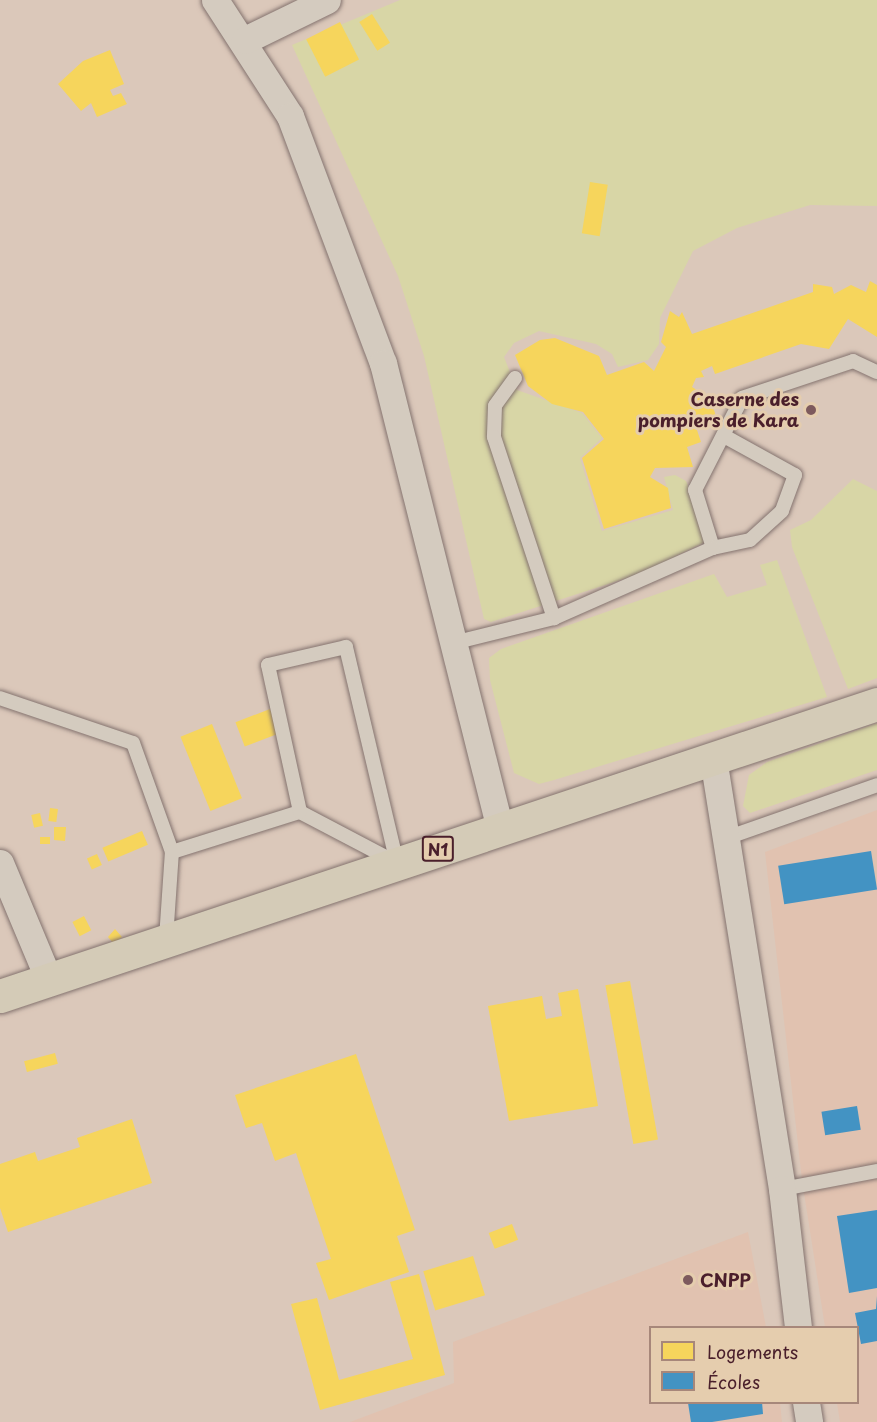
<!DOCTYPE html>
<meta charset="utf-8">
<style>
body{margin:0}
#map{position:relative;width:877px;height:1422px;overflow:hidden;background:#dbc8ba;font-family:"Playpen Sans",sans-serif}
div>[style]{position:absolute}
.built>*{inset:0;background:#e1c2b0}
.green>*{inset:0;background:#d8d6a6}
.homes>*{inset:0;background:#f6d55c;transform-origin:0 0}
.schools>*{inset:0;background:#4393c3;transform-origin:0 0}
.roads{filter:drop-shadow(0 0 2px #84736f) drop-shadow(0 0 2px #84736f)}
.service>*{height:14px;margin:-7px;padding:0 7px;transform-origin:7px;border-radius:7px;background:#d4cbbf}
.minor>*{height:27px;margin:-13.5px;padding:0 13.5px;transform-origin:13.5px;border-radius:13.5px;background:#d4cbbf}
.trunk>*{height:33px;margin:-16.5px;padding:0 16.5px;transform-origin:16.5px;border-radius:16.5px;background:#d4cbb7}
.dots>*{width:16px;height:16px;translate:-50% -50%;box-sizing:border-box;border:3px solid #e5cdae;border-radius:50%}
span{translate:-50% -50%;white-space:nowrap;text-align:center;line-height:1.15;-webkit-text-stroke:6px #e5cdae;paint-order:stroke}
.shield-label span{padding:2px 4px;background:#e5cdae;border:2px solid;border-radius:4px;-webkit-text-stroke-width:0}
.shield-label{font-size:16px;color:#4a1f2b;font-weight:700}
.poi-label{font-size:18px;color:#4a1f2b;font-weight:700}
.right{translate:-100% -50%;text-align:right}
.left{translate:0 -50%;text-align:left}
.legend{position:absolute;left:649px;top:1326px;width:210px;height:78px;box-sizing:border-box;background:#e5cdae;border:2px solid #a7877a;margin:0;padding:8px 10px;list-style:none;font-size:18px;color:#4a1f2b}
.legend li{display:flex;align-items:center;gap:12px;height:30px}
.legend b{width:30px;border:2px solid #a7877a}
</style>
<div id="map">
<div class="built">
<i style="clip-path:polygon(877px 810px,877px 1422px,840px 1422px,837px 1403px,858px 1402px,858px 1328px,825px 1327px,802px 1180px,765px 852px)"></i>
<i style="clip-path:polygon(748px 1232px,766px 1327px,650px 1328px,650px 1402px,780px 1403px,782px 1422px,350px 1422px,454px 1383px,453px 1342px)"></i>
</div>
<div class="green">
<i style="clip-path:polygon(400px 0,877px 0,877px 206px,810px 205px,737px 228px,693px 251px,660px 318px,659px 344px,648px 360px,618px 367px,612px 354px,596px 344px,539px 331px,514px 343px,504px 357px,517px 390px,582px 413px,602px 438px,580px 458px,602px 531px,673px 510px,664px 477px,675px 475px,686px 481px,692px 495px,705px 542px,639px 574px,491px 622px,484px 619px,424px 356px,398px 276px,292px 45px)"></i>
<i style="clip-path:polygon(853px 479px,877px 491px,877px 678px,848px 689px,792px 547px,790px 530px,811px 520px)"></i>
<i style="clip-path:polygon(777px 560px,827px 697px,554px 780px,539px 784px,514px 773px,490px 680px,489px 658px,501px 649px,714px 574px,727px 597px,767px 585px,760px 565px)"></i>
<i style="clip-path:polygon(877px 723px,877px 770px,750px 813px,743px 806px,749px 775px,767px 762px)"></i>
</div>
<div class="homes">
<i style="left:372px;top:14px;width:34px;height:15px;rotate:58deg"></i>
<i style="left:340px;top:22px;width:42px;height:38px;rotate:63deg"></i>
<i style="clip-path:polygon(110px 50px,124px 84px,110px 90px,113px 96px,121px 93px,127px 104px,97px 117px,91px 103px,81px 111px,58px 84px,83px 61px)"></i>
<i style="left:590px;top:182px;width:18px;height:52px;rotate:9deg"></i>
<i style="clip-path:polygon(870px 281px,877px 285px,877px 337px,848px 319px,829px 349px,801px 344px,715px 374px,712px 366px,701px 371px,704px 377px,696px 378px,692px 387px,710px 398px,717px 419px,696px 427px,701px 442px,687px 447px,693px 467px,655px 468px,650px 477px,668px 488px,671px 508px,604px 529px,582px 458px,604px 439px,583px 412px,552px 404px,528px 386px,515px 355px,540px 340px,555px 338px,599px 356px,607px 375px,644px 362px,654px 371px,666px 347px,661px 342px,670px 311px,679px 317px,682px 312px,692px 334px,813px 292px,813px 284px,832px 287px,834px 294px,851px 285px,866px 292px)"></i>
<i style="left:270px;top:709px;width:26px;height:37px;rotate:69deg"></i>
<i style="left:212px;top:724px;width:80px;height:34px;rotate:68deg"></i>
<i style="left:50px;top:808px;width:8px;height:13px;rotate:7deg"></i>
<i style="left:40px;top:813px;width:13px;height:9px;rotate:77deg"></i>
<i style="clip-path:polygon(54px 827px,66px 827px,65px 841px,54px 840px)"></i>
<i style="left:142px;top:831px;width:15px;height:43px;rotate:67deg"></i>
<i style="left:40px;top:837px;width:10px;height:7px"></i>
<i style="left:97px;top:854px;width:12px;height:11px;rotate:66deg"></i>
<i style="left:84px;top:916px;width:16px;height:13px;rotate:63deg"></i>
<i style="clip-path:polygon(115px 929px,122px 937px,114px 944px,108px 937px)"></i>
<i style="left:630px;top:981px;width:161px;height:25px;rotate:80deg"></i>
<i style="clip-path:polygon(578px 989px,598px 1106px,509px 1121px,488px 1006px,542px 996px,546px 1019px,562px 1016px,558px 993px)"></i>
<i style="left:55px;top:1053px;width:11px;height:32px;rotate:75deg"></i>
<i style="clip-path:polygon(356px 1054px,415px 1230px,397px 1236px,409px 1272px,329px 1300px,316px 1263px,331px 1259px,296px 1153px,275px 1161px,262px 1123px,246px 1128px,235px 1095px)"></i>
<i style="clip-path:polygon(132px 1119px,152px 1183px,8px 1232px,0 1208px,0 1164px,35px 1152px,38px 1161px,80px 1147px,77px 1138px)"></i>
<i style="left:512px;top:1224px;width:17px;height:25px;rotate:69deg"></i>
<i style="left:473px;top:1256px;width:41px;height:52px;rotate:73deg"></i>
<i style="clip-path:polygon(419px 1274px,445px 1375px,320px 1410px,291px 1304px,317px 1298px,339px 1380px,413px 1359px,390px 1282px)"></i>
</div>
<div class="schools">
<i style="left:871px;top:851px;width:39px;height:94px;rotate:81deg"></i>
<i style="left:857px;top:1106px;width:24px;height:36px;rotate:81deg"></i>
<i style="clip-path:polygon(877px 1210px,877px 1288px,849px 1293px,837px 1216px)"></i>
<i style="clip-path:polygon(877px 1296px,877px 1341px,861px 1344px,855px 1313px,876px 1309px)"></i>
<i style="clip-path:polygon(762px 1402px,763px 1414px,712px 1422px,691px 1422px,688px 1403px)"></i>
</div>
<div class="roads">
<div class="service">
<i style="left:515px;top:378px;width:34px;rotate:126deg"></i>
<i style="left:495px;top:406px;width:31px;rotate:92deg"></i>
<i style="left:494px;top:437px;width:191px;rotate:71.7deg"></i>
<i style="left:724px;top:436px;width:81px;rotate:28.8deg"></i>
<i style="left:795px;top:475px;width:38px;rotate:110deg"></i>
<i style="left:782px;top:511px;width:43px;rotate:137.8deg"></i>
<i style="left:750px;top:540px;width:38px;rotate:168deg"></i>
<i style="left:713px;top:548px;width:61px;rotate:-107.2deg"></i>
<i style="left:695px;top:490px;width:103px;rotate:-62.9deg"></i>
<i style="left:742px;top:398px;width:117px;rotate:-18.4deg"></i>
<i style="left:853px;top:361px;width:26px;rotate:25deg"></i>
<i style="left:453px;top:643px;width:104px;rotate:-13.9deg"></i>
<i style="left:554px;top:618px;width:174px;rotate:-23.8deg"></i>
<i style="left:0;top:698px;width:140px;rotate:18.7deg"></i>
<i style="left:133px;top:743px;width:116px;rotate:70.3deg"></i>
<i style="left:726px;top:838px;width:160px;rotate:-19.3deg"></i>
<i style="left:166px;top:939px;width:87px;rotate:-86.1deg"></i>
<i style="left:172px;top:852px;width:134px;rotate:-17.4deg"></i>
<i style="left:300px;top:812px;width:110px;rotate:27.7deg"></i>
<i style="left:397px;top:863px;width:222px;rotate:-103.3deg"></i>
<i style="left:346px;top:647px;width:80px;rotate:167deg"></i>
<i style="left:268px;top:665px;width:150px;rotate:77.7deg"></i>
<i style="left:782px;top:1189px;width:97px;rotate:-10.7deg"></i>
</div>
<div class="minor">
<i style="left:215px;top:0;width:138px;rotate:57.1deg"></i>
<i style="left:290px;top:116px;width:264px;rotate:69.4deg"></i>
<i style="left:383px;top:363px;width:480px;rotate:75.9deg"></i>
<i style="left:245px;top:40px;width:91px;rotate:-26deg"></i>
<i style="left:713px;top:758px;width:436px;rotate:80.9deg"></i>
<i style="left:782px;top:1189px;width:140px;rotate:83.4deg"></i>
<i style="left:0;top:863px;width:127px;rotate:67.3deg"></i>
<i style="left:806px;top:1402px;width:20px;rotate:81deg"></i>
</div>
<div class="trunk">
<i style="left:0;top:996px;width:924px;rotate:-18.42deg"></i>
</div>
</div>
<div class="dots">
<i style="left:811px;top:410px;background:#7d5a5d"></i>
<i style="left:688px;top:1280px;background:#7d5a5d"></i>
</div>
<div class="shield-label">
<span style="left:438px;top:849px">N1</span>
</div>
<div class="poi-label">
<span class="right" style="left:799px;top:410px">Caserne des<br>pompiers de Kara</span>
<span class="left" style="left:700px;top:1280px">CNPP</span>
</div>
<ul class="legend">
<li><b style="height:16px;background:#f6d55c"></b>Logements</li>
<li><b style="height:16px;background:#4393c3"></b>Écoles</li>
</ul>
</div>
